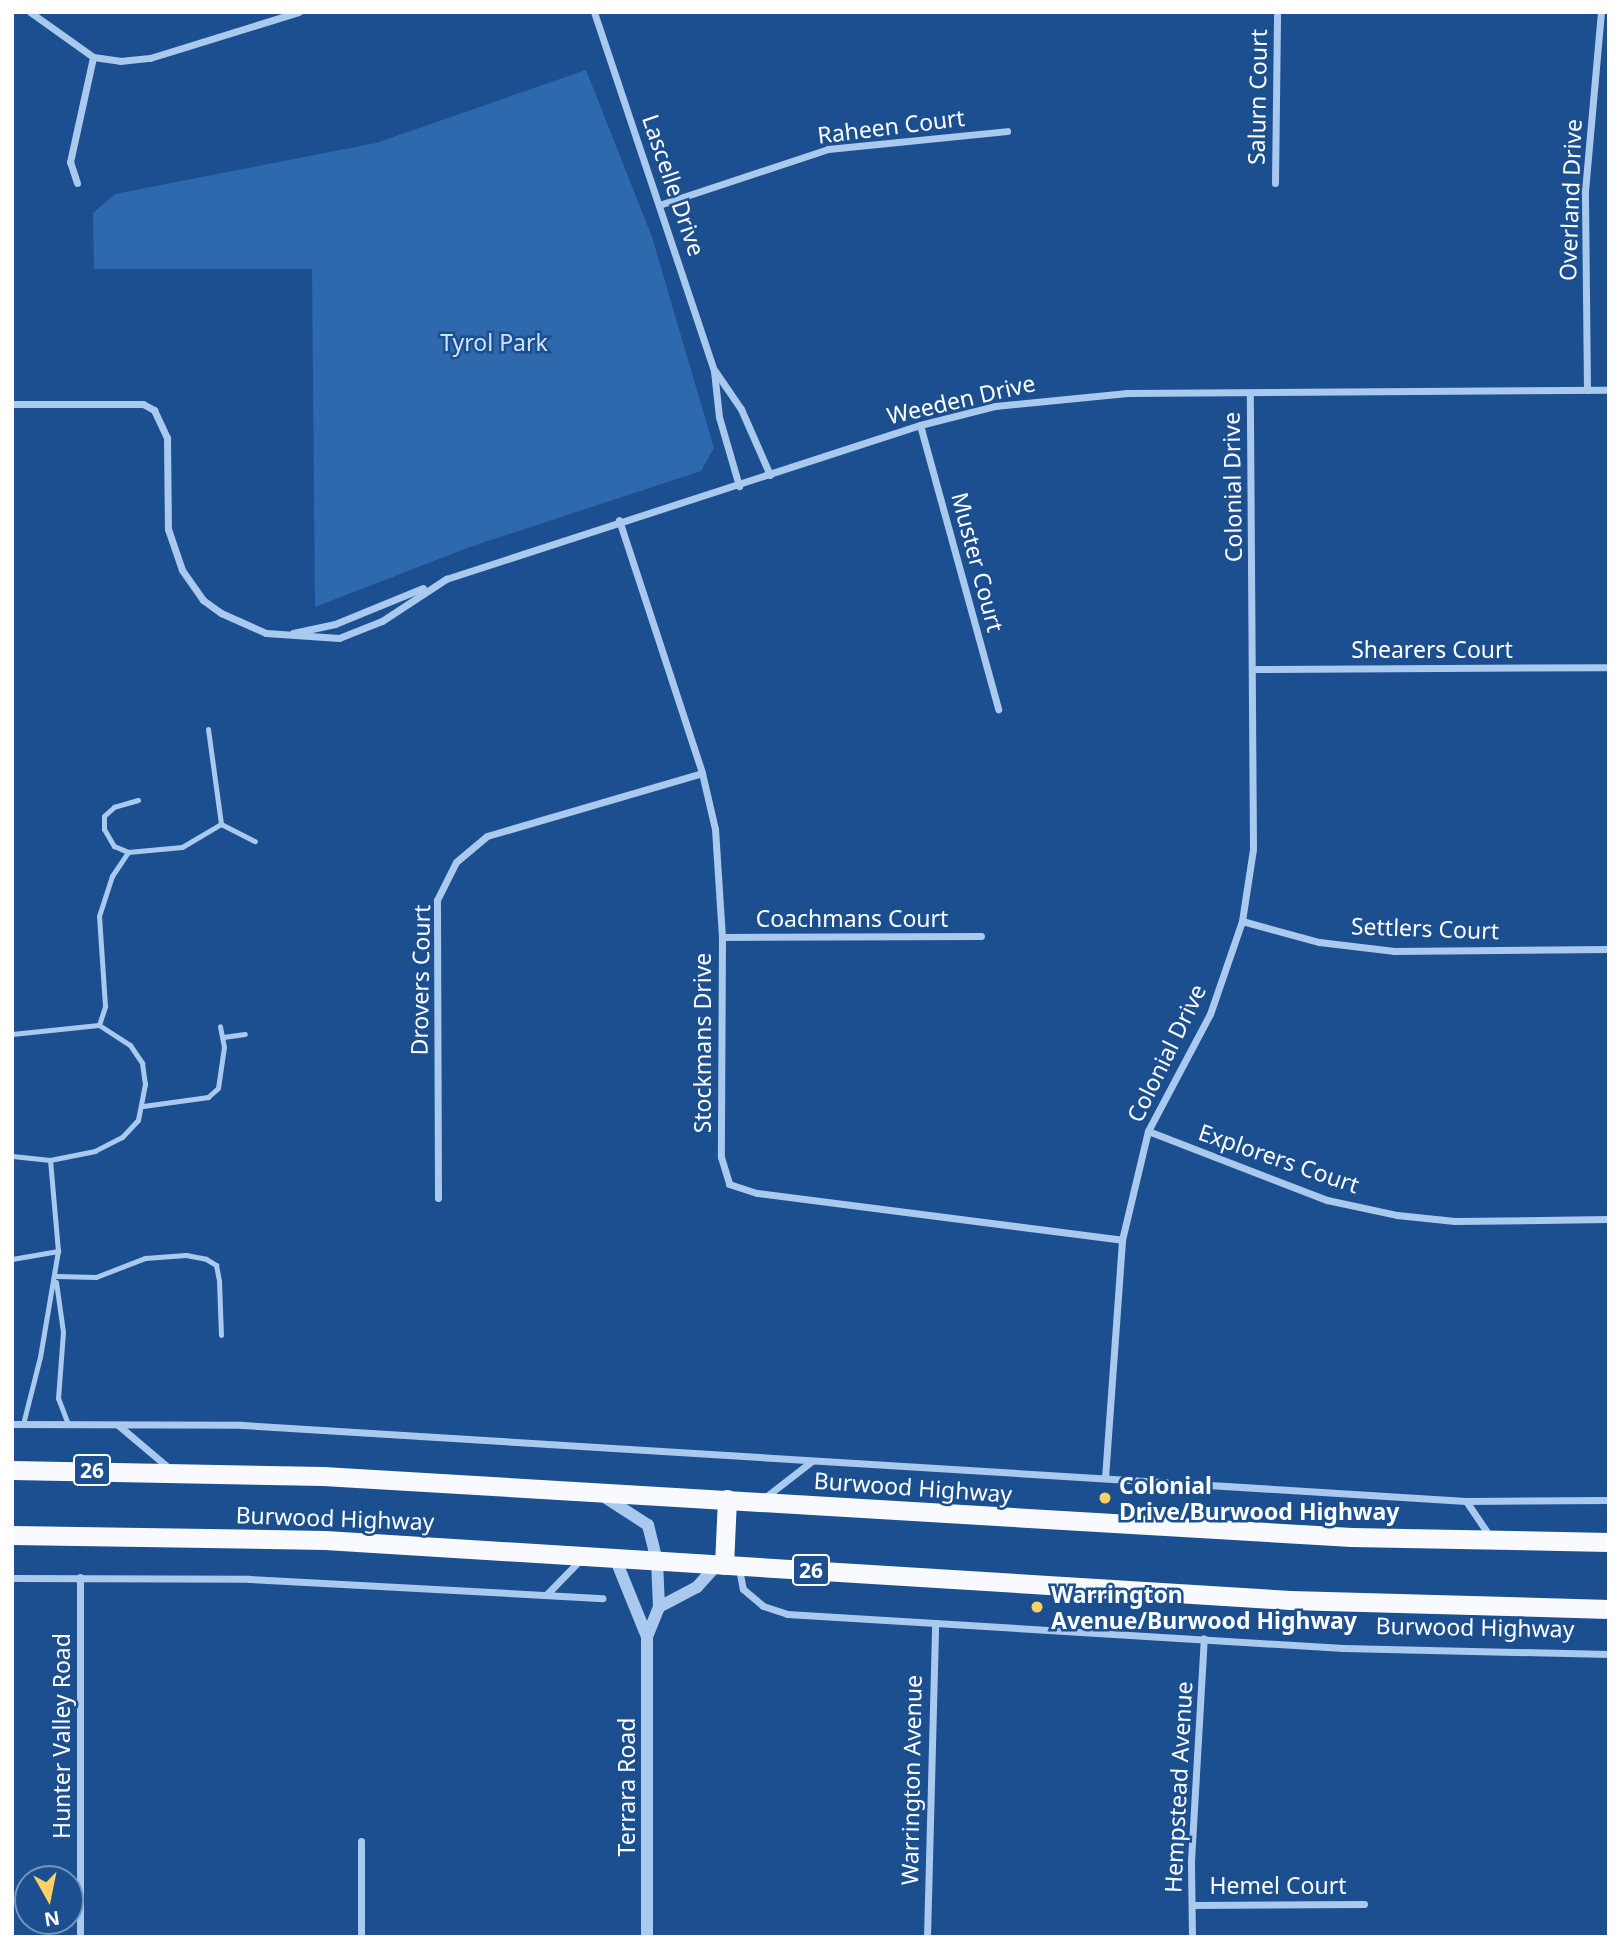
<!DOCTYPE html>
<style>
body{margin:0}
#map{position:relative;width:1621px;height:1949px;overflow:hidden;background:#1b4f8f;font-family:"Noto Sans",sans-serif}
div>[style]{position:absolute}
.green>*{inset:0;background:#2e69ad}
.service>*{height:5px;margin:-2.5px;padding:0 2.5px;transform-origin:2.5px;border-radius:2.5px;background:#a9c9ee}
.minor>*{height:7px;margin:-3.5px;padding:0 3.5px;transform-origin:3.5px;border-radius:3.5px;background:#a9c9ee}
.tertiary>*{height:12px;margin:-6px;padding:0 6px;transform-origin:6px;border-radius:6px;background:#a9c9ee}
.trunk>*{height:19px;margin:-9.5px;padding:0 9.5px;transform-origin:9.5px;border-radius:9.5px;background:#f8faff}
.dots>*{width:19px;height:19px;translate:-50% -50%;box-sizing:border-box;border:4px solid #1b4f8f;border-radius:50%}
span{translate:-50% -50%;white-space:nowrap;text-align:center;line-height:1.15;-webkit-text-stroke:5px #1b4f8f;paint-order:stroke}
.shield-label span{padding:2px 5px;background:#1b4f8f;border:2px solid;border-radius:5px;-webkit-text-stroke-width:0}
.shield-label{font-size:21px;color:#fff;font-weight:700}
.street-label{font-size:23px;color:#fff}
.park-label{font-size:23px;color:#cfe3fa}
.poi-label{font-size:23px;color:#fff;font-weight:700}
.left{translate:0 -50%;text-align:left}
.frame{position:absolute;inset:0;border:14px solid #fff;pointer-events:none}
.north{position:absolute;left:14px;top:1865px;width:70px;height:70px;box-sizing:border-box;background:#1b4f8f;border:2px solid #7695bc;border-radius:50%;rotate:171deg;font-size:19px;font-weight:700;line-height:28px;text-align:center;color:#fff}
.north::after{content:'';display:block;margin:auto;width:24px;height:32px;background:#ffd166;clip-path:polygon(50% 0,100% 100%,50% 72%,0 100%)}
</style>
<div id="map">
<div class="green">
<i style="clip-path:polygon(586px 70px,652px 237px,714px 448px,701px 471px,470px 547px,315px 607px,312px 269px,94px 269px,93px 213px,115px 194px,376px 143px)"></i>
</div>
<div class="service">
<i style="left:208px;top:729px;width:96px;rotate:82.2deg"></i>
<i style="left:221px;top:824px;width:38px;rotate:27deg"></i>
<i style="left:138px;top:800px;width:25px;rotate:164deg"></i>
<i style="left:114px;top:807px;width:13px;rotate:138deg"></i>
<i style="left:104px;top:816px;width:13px;rotate:90deg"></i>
<i style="left:104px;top:829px;width:20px;rotate:60deg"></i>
<i style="left:114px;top:846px;width:15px;rotate:23deg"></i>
<i style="left:128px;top:852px;width:54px;rotate:-5.3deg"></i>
<i style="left:182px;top:847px;width:45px;rotate:-30.5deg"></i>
<i style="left:99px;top:1025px;width:20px;rotate:-72deg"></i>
<i style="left:105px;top:1006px;width:90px;rotate:-93.8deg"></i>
<i style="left:99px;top:916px;width:42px;rotate:-72deg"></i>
<i style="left:112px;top:876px;width:29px;rotate:-56deg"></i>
<i style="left:12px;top:1034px;width:87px;rotate:-5.9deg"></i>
<i style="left:99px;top:1025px;width:37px;rotate:33deg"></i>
<i style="left:130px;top:1045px;width:22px;rotate:56deg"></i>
<i style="left:142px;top:1063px;width:21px;rotate:82deg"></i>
<i style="left:145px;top:1084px;width:37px;rotate:101deg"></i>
<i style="left:138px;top:1120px;width:23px;rotate:133deg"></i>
<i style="left:122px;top:1137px;width:30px;rotate:153deg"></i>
<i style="left:95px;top:1151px;width:46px;rotate:168.7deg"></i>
<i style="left:50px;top:1160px;width:38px;rotate:-174deg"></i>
<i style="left:223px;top:1037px;width:22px;rotate:-8deg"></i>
<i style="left:143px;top:1106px;width:66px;rotate:-7.9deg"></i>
<i style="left:208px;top:1097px;width:13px;rotate:-42deg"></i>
<i style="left:218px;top:1088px;width:41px;rotate:-81.7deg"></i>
<i style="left:224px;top:1047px;width:21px;rotate:-101deg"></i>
<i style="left:12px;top:1259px;width:47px;rotate:-9.9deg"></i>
<i style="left:56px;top:1276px;width:40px;rotate:1.4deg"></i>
<i style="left:96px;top:1277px;width:53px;rotate:-21.2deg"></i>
<i style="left:145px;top:1258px;width:41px;rotate:-4.2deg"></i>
<i style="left:186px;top:1255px;width:20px;rotate:11deg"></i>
<i style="left:206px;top:1259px;width:12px;rotate:31deg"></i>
<i style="left:216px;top:1265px;width:16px;rotate:79deg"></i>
<i style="left:219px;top:1281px;width:54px;rotate:87.9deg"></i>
<i style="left:56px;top:1282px;width:50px;rotate:82deg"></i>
<i style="left:63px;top:1332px;width:66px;rotate:94.3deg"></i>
<i style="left:58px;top:1398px;width:28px;rotate:69deg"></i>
<i style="left:23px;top:1424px;width:69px;rotate:-75.8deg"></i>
<i style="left:40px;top:1357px;width:108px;rotate:-80.4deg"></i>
<i style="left:58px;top:1251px;width:91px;rotate:-95deg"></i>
</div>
<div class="minor">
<i style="left:30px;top:12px;width:77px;rotate:35.5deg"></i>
<i style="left:93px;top:57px;width:27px;rotate:8deg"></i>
<i style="left:120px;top:61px;width:30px;rotate:-6deg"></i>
<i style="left:150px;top:58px;width:156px;rotate:-17.2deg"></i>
<i style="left:594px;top:12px;width:379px;rotate:71.5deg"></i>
<i style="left:714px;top:371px;width:46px;rotate:83.8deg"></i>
<i style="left:719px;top:417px;width:72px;rotate:73.8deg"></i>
<i style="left:77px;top:183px;width:22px;rotate:-108deg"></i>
<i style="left:70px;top:162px;width:107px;rotate:-77.6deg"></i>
<i style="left:1275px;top:183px;width:171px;rotate:-89.3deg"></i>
<i style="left:662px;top:204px;width:175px;rotate:-18.3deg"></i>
<i style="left:828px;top:149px;width:180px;rotate:-5.7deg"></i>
<i style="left:715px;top:371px;width:46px;rotate:55.6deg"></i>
<i style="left:741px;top:409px;width:72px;rotate:66.3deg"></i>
<i style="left:1587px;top:390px;width:199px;rotate:-90.6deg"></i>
<i style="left:1585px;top:191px;width:180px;rotate:-84.9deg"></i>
<i style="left:12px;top:404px;width:131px"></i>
<i style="left:143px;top:404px;width:13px;rotate:29deg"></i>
<i style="left:154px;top:410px;width:31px;rotate:65deg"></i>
<i style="left:167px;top:438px;width:91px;rotate:89.4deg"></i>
<i style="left:168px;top:529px;width:43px;rotate:71.1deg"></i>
<i style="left:182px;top:570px;width:37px;rotate:55deg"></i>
<i style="left:203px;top:600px;width:22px;rotate:36deg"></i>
<i style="left:221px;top:613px;width:49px;rotate:24deg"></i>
<i style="left:266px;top:633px;width:73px;rotate:3.9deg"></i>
<i style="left:339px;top:638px;width:46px;rotate:-21.6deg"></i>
<i style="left:382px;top:621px;width:77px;rotate:-33.3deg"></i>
<i style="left:446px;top:579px;width:498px;rotate:-18deg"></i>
<i style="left:920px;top:425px;width:77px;rotate:-14.2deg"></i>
<i style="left:995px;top:406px;width:133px;rotate:-5.6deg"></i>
<i style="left:1127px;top:393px;width:482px;rotate:-0.4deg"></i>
<i style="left:920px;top:425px;width:295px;rotate:74.6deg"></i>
<i style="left:619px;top:520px;width:266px;rotate:71.8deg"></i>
<i style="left:702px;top:773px;width:57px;rotate:76.9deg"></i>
<i style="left:715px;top:829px;width:108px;rotate:86.3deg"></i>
<i style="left:722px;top:937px;width:220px;rotate:90.3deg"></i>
<i style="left:721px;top:1157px;width:28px;rotate:73deg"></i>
<i style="left:729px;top:1184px;width:29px;rotate:18deg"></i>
<i style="left:757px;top:1193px;width:368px;rotate:7.3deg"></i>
<i style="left:293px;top:633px;width:43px;rotate:-12.1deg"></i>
<i style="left:335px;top:624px;width:95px;rotate:-22.2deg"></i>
<i style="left:1255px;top:669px;width:354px;rotate:-0.3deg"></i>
<i style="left:1242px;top:921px;width:80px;rotate:15.3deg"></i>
<i style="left:1319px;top:942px;width:76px;rotate:6.8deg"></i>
<i style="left:1394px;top:951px;width:215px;rotate:-0.5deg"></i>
<i style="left:722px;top:937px;width:259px;rotate:-0.2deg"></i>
<i style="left:1148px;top:1131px;width:192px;rotate:21.1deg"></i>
<i style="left:1327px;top:1200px;width:72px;rotate:12.1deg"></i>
<i style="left:1397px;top:1215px;width:58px;rotate:5.9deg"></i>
<i style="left:1455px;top:1221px;width:154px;rotate:-0.7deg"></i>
<i style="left:438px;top:1198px;width:298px;rotate:-90.2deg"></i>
<i style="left:437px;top:900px;width:42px;rotate:-63.4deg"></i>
<i style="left:456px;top:862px;width:40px;rotate:-40deg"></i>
<i style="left:487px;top:836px;width:224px;rotate:-16.3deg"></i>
<i style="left:12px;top:1424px;width:230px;rotate:0.2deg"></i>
<i style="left:242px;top:1425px;width:1226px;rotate:3.55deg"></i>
<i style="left:1466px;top:1501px;width:143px;rotate:-0.4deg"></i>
<i style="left:118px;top:1425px;width:68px;rotate:40.2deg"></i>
<i style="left:1105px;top:1478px;width:239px;rotate:-85.9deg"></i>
<i style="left:1122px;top:1240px;width:112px;rotate:-76.6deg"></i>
<i style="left:1148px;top:1131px;width:132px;rotate:-62.1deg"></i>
<i style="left:1210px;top:1014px;width:98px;rotate:-71deg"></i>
<i style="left:1242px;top:921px;width:73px;rotate:-81.3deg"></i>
<i style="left:1253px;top:849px;width:456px;rotate:-90.4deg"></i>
<i style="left:763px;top:1499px;width:62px;rotate:-37.8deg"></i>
<i style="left:1466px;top:1501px;width:45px;rotate:56deg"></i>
<i style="left:739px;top:1569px;width:20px;rotate:79deg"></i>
<i style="left:743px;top:1589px;width:26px;rotate:40deg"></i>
<i style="left:763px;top:1606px;width:25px;rotate:18deg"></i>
<i style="left:787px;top:1614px;width:557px;rotate:3.5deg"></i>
<i style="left:1343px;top:1648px;width:266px;rotate:1.3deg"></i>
<i style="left:80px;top:1577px;width:360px;rotate:90deg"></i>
<i style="left:12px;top:1578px;width:237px;rotate:0.2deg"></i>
<i style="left:249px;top:1579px;width:354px;rotate:3.1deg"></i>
<i style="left:547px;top:1594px;width:49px;rotate:-45.8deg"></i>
<i style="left:361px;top:1841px;width:96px;rotate:90deg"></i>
<i style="left:1192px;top:1905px;width:172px;rotate:-0.3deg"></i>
<i style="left:927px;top:1937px;width:314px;rotate:-88.5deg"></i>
<i style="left:1192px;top:1937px;width:76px;rotate:-90.8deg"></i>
<i style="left:1191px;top:1861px;width:223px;rotate:-86.7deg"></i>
</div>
<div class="tertiary">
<i style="left:600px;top:1494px;width:57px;rotate:32.9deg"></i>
<i style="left:648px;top:1525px;width:37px;rotate:76deg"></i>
<i style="left:657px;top:1561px;width:46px;rotate:87.5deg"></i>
<i style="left:659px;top:1607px;width:32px;rotate:112deg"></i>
<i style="left:647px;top:1637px;width:300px;rotate:90deg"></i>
<i style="left:615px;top:1558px;width:85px;rotate:67.9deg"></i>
<i style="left:659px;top:1607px;width:43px;rotate:-27.8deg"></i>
<i style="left:697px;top:1587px;width:31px;rotate:-48deg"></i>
</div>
<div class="trunk">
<i style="left:12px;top:1470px;width:311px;rotate:1.1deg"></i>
<i style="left:323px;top:1476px;width:1030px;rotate:3.4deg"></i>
<i style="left:1351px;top:1537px;width:258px;rotate:1.1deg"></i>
<i style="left:12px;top:1535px;width:313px;rotate:0.9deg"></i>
<i style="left:325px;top:1540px;width:967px;rotate:3.56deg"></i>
<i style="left:1290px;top:1600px;width:319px;rotate:1.6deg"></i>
<i style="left:724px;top:1565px;width:66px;rotate:-87.4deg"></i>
</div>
<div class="dots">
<i style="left:1105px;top:1498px;background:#ffd166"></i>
<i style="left:1037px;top:1607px;background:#ffd166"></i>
</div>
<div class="shield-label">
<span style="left:92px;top:1470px">26</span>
<span style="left:811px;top:1570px">26</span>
</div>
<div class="street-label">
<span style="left:1257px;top:97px;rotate:-89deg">Salurn Court</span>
<span style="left:891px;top:126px;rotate:-7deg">Raheen Court</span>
<span style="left:674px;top:185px;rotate:71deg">Lascelle Drive</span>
<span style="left:1570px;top:200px;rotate:-88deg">Overland Drive</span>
<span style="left:961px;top:399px;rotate:-13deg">Weeden Drive</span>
<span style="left:1232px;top:487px;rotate:-91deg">Colonial Drive</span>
<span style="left:978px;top:562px;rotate:75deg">Muster Court</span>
<span style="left:1432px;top:649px">Shearers Court</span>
<span style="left:852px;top:918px">Coachmans Court</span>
<span style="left:1425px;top:928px;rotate:2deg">Settlers Court</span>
<span style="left:420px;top:980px;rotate:-89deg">Drovers Court</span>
<span style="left:702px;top:1043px;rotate:-90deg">Stockmans Drive</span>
<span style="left:1166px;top:1053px;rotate:-64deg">Colonial Drive</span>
<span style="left:1279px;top:1158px;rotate:19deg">Explorers Court</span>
<span style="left:913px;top:1487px;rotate:4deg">Burwood Highway</span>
<span style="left:335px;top:1518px;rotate:2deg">Burwood Highway</span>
<span style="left:1475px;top:1627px;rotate:1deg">Burwood Highway</span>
<span style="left:61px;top:1736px;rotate:-90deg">Hunter Valley Road</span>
<span style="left:911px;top:1780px;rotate:-89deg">Warrington Avenue</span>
<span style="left:626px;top:1787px;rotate:-90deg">Terrara Road</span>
<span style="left:1178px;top:1787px;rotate:-87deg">Hempstead Avenue</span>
<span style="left:1278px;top:1885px">Hemel Court</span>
</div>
<div class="park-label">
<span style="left:494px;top:342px">Tyrol Park</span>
</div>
<div class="poi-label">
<span class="left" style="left:1119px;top:1498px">Colonial<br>Drive/Burwood Highway</span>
<span class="left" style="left:1051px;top:1607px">Warrington<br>Avenue/Burwood Highway</span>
</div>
<div class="frame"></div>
<div class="north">N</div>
</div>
